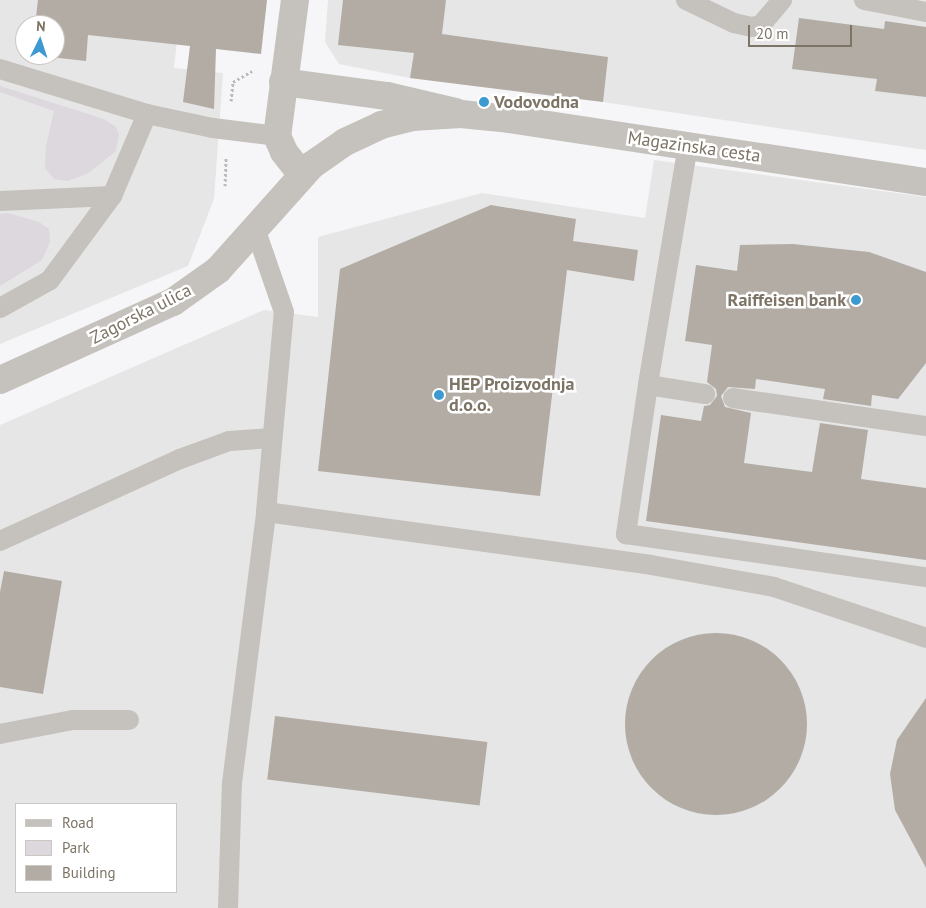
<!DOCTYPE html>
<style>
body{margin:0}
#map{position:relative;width:926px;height:908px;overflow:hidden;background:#f6f6f8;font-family:"PT Sans",sans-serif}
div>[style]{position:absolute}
.built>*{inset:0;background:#e6e6e6}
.green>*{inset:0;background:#ddd7de}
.building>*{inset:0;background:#b2aca5;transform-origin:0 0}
.round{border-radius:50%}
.path>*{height:3px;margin-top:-1.5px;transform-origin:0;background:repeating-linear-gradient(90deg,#bcbab6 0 2.5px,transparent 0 5px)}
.service>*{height:20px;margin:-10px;padding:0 10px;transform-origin:10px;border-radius:10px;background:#c5c2bd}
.minor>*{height:28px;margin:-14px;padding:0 14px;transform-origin:14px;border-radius:14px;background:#c5c2bd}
.tertiary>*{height:28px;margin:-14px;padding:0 14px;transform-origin:14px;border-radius:14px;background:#c5c2bd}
.dots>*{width:14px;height:14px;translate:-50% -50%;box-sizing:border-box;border:2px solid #fff;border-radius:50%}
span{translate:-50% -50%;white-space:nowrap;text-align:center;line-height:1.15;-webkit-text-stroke:5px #fff;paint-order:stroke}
.poi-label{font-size:18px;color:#7d7466;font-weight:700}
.left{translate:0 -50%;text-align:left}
.right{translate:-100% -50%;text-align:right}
.street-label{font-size:18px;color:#7d7466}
.legend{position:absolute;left:15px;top:803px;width:162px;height:90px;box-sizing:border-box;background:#fff;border:1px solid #cbc7c2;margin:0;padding:6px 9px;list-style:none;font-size:15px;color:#7d7466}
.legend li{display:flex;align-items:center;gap:10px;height:25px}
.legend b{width:25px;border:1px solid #cbc7c2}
.north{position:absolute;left:15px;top:15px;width:50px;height:50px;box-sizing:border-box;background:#fff;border:1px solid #cbc7c2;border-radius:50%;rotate:4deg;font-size:14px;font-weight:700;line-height:20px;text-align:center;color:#7d7466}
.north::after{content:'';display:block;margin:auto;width:18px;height:22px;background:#3c9ad1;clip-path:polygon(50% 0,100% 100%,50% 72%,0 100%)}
.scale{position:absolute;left:748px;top:25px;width:104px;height:22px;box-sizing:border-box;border:2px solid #7d7466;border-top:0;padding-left:6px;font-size:15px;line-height:18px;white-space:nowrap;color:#7d7466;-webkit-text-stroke:4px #fff;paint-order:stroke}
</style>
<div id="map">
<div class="built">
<i style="clip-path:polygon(evenodd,0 0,181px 0,174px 68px,223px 73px,214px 199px,188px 266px,0 344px,0 0,25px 25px,55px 25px,55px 55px,25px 55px,25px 25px)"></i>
<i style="clip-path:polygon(328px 0,926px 0,926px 150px,603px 102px,410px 78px,339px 64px,325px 42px)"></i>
<i style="clip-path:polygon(evenodd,654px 160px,926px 197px,926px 908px,0 908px,0 425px,264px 310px,318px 317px,318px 237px,482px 193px,645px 218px,654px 160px,16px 804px,176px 804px,176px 892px,16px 892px,16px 804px)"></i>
</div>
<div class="green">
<i style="clip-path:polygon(0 86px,104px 119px,116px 127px,119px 134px,116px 151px,87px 174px,67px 181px,54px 179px,45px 168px,46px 146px,54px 111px,0 92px)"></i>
<i style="clip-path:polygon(8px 213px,39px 222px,49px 229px,50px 242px,42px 260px,0 286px,0 214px)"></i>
</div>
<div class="building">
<i style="clip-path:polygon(38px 0,267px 0,261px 54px,216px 49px,214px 109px,183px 102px,190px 46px,88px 35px,86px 61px,32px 55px,55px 55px,55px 25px,35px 25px)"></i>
<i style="clip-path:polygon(343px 0,446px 0,442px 34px,608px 57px,603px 102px,410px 78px,414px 53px,338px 45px)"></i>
<i style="clip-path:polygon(799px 18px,884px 29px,885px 21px,926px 27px,926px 97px,875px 91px,877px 79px,792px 69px)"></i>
<i style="clip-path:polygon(491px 205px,576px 219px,573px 241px,638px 250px,634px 281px,567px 270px,540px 496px,318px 471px,340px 269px)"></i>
<i style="clip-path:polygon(793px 244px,869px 252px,926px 272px,926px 363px,898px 399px,872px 395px,871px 406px,823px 399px,825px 389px,756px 379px,755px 389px,728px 387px,721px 396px,725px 407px,751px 413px,744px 463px,812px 472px,820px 423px,868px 430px,861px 479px,926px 488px,926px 560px,646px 521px,661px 415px,701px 421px,704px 406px,710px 405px,717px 396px,716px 389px,707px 382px,712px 345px,685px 341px,696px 265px,737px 271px,740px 245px)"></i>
<i style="clip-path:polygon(4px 571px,62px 581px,43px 694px,0 687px,0 592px)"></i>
<i class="round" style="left:625px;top:633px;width:182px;height:182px"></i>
<i style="clip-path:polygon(926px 698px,926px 868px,895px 810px,890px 774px,897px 740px)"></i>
<i style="left:275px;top:716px;width:214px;height:64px;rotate:7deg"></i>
</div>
<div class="path">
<i style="left:231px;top:101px;width:19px;rotate:-84deg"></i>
<i style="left:233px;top:82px;width:22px;rotate:-30deg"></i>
<i style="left:225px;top:186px;width:29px;rotate:-88deg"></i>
</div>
<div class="service">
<i style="left:686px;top:0;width:53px;rotate:25.6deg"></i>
<i style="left:734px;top:23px;width:18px;rotate:13deg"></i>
<i style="left:752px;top:27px;width:9px;rotate:-13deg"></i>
<i style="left:761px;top:25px;width:33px;rotate:-50deg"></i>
<i style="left:864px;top:0;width:63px;rotate:11deg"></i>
<i style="left:0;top:69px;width:154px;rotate:17deg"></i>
<i style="left:147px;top:114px;width:67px;rotate:12deg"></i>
<i style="left:213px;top:128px;width:64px;rotate:7.1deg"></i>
<i style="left:688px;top:145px;width:243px;rotate:99.5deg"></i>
<i style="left:648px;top:385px;width:58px;rotate:9deg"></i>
<i style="left:0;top:201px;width:112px;rotate:-2.6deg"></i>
<i style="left:0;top:308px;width:57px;rotate:-29.2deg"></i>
<i style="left:50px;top:280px;width:104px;rotate:-53.6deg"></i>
<i style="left:112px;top:196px;width:89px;rotate:-66.9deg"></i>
<i style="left:648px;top:385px;width:151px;rotate:98.4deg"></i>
<i style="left:626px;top:534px;width:303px;rotate:8.2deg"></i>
<i style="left:733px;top:398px;width:195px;rotate:8.3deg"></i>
<i style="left:266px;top:512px;width:389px;rotate:7.8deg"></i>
<i style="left:651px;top:565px;width:125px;rotate:10.1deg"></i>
<i style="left:774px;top:587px;width:160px;rotate:18.5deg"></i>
<i style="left:0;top:541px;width:198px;rotate:-24.5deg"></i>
<i style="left:180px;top:459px;width:52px;rotate:-20.2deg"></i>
<i style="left:229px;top:441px;width:43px;rotate:-4deg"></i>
<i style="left:0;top:734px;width:74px;rotate:-10.9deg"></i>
<i style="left:73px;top:720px;width:56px"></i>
<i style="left:228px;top:908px;width:125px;rotate:-88.2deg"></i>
<i style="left:232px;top:783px;width:273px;rotate:-82.8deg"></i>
<i style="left:266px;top:512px;width:201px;rotate:-84.9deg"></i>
<i style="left:284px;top:312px;width:86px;rotate:-109.1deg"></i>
</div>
<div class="minor">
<i style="left:295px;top:0;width:137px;rotate:97.5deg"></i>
<i style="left:277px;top:136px;width:17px;rotate:66deg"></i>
<i style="left:284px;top:152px;width:28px;rotate:52deg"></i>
<i style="left:283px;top:82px;width:105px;rotate:7.7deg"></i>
<i style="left:387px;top:96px;width:71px;rotate:13.1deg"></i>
</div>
<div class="tertiary">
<i style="left:0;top:380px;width:190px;rotate:-24.3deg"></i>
<i style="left:173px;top:302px;width:55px;rotate:-35.4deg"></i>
<i style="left:218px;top:270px;width:141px;rotate:-48.2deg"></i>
<i style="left:312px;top:165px;width:40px;rotate:-34.9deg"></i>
<i style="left:345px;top:142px;width:40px;rotate:-25deg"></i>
<i style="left:381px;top:125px;width:32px;rotate:-14deg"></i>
<i style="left:412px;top:117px;width:49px;rotate:-3.5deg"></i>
<i style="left:461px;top:114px;width:48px;rotate:5.9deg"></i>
<i style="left:509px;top:119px;width:422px;rotate:8.6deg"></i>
</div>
<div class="dots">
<i style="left:484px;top:102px;background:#3c9ad1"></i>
<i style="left:856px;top:300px;background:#3c9ad1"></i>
<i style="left:439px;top:395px;background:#3c9ad1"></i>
</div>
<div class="poi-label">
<span class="left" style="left:494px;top:102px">Vodovodna</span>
<span class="right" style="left:846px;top:300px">Raiffeisen bank</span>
<span class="left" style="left:449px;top:395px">HEP Proizvodnja<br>d.o.o.</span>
</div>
<div class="street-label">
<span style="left:694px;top:147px;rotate:8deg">Magazinska cesta</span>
<span style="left:141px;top:314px;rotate:-27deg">Zagorska ulica</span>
</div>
<ul class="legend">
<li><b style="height:6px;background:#c5c2bd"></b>Road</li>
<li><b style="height:14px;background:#ddd7de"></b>Park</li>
<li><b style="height:14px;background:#b2aca5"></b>Building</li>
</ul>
<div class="north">N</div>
<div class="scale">20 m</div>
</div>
